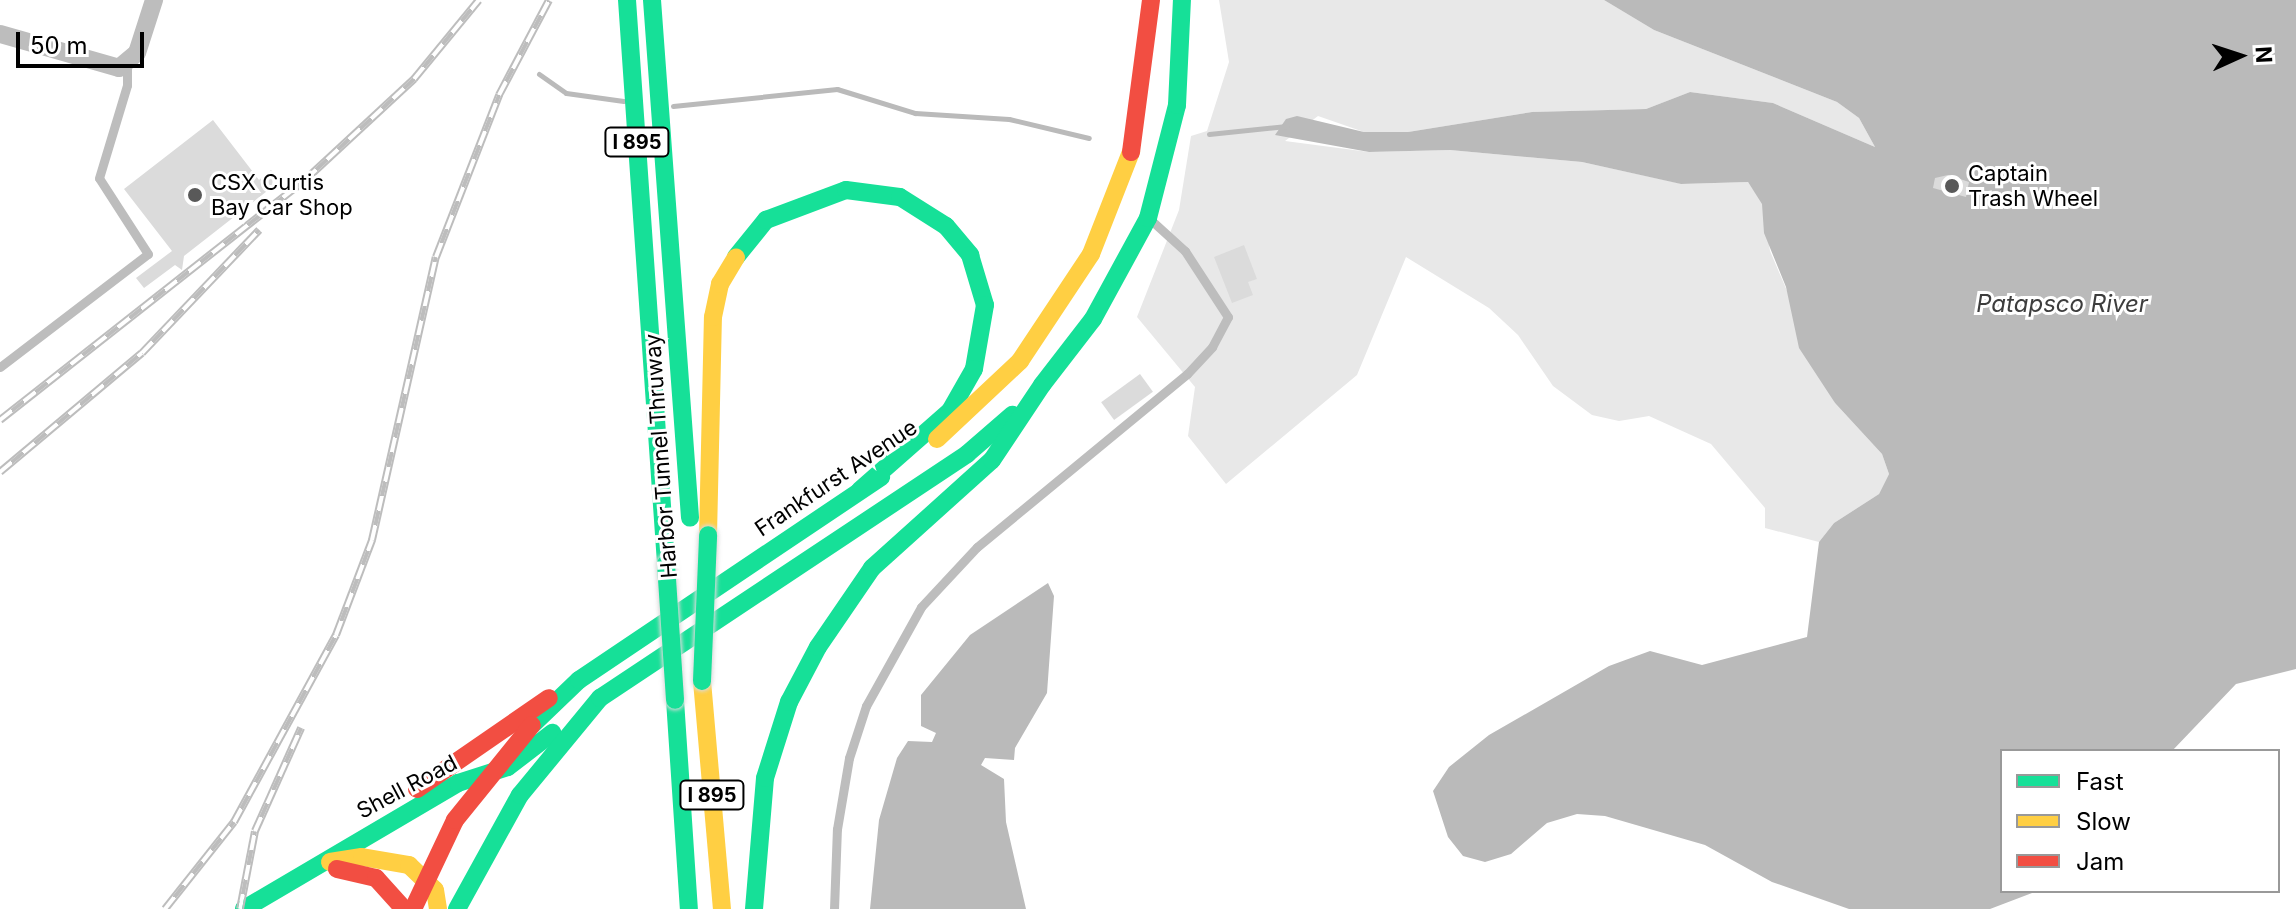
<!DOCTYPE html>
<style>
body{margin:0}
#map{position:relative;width:2296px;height:909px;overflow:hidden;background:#fff;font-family:Inter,sans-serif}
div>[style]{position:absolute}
.green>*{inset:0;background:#e8e8e8}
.water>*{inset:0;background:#bababa}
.stream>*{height:5px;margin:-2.5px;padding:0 2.5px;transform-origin:2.5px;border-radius:2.5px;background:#bababa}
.building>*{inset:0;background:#dbdbdb;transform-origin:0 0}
.lane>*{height:9px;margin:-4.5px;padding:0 4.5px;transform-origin:4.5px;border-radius:4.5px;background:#bdbdbd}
.street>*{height:18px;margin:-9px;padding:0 9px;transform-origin:9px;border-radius:9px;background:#bdbdbd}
.fast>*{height:18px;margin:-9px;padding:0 9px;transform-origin:9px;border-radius:9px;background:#16e098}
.slow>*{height:18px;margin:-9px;padding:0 9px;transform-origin:9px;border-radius:9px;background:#ffcf43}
.jam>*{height:18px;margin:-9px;padding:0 9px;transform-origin:9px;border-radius:9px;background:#f24e42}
.rail>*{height:8px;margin-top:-4px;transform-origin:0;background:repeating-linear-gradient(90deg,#fff 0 15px,#bdbdbd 0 30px);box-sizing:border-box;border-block:2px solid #bdbdbd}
.bridges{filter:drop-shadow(0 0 2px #dbdbdb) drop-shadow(0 0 2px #dbdbdb)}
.fast-bridge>*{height:18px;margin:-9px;padding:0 9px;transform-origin:9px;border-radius:9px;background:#16e098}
.dots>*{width:22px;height:22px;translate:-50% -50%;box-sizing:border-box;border:4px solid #fff;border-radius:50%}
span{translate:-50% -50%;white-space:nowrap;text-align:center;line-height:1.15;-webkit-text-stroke:6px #fff;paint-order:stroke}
.shield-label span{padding:2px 6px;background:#fff;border:2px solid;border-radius:6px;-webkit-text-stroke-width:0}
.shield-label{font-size:20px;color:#000;font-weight:700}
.poi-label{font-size:22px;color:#000}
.left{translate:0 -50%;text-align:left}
.street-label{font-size:22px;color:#000}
.water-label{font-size:24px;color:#3d3d3d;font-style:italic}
.legend{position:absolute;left:2000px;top:749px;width:280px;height:144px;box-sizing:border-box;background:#fff;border:2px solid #999;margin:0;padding:10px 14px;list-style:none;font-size:24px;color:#000}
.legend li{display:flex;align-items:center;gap:16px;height:40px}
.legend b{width:40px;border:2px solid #999}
.north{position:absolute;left:2200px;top:16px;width:80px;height:80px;-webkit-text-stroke:6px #fff;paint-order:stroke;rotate:87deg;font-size:22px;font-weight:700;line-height:32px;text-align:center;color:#000}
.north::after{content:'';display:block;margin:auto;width:28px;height:36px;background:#000;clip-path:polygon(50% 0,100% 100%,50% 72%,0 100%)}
.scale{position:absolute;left:16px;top:32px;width:128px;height:36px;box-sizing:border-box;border:4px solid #000;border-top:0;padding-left:10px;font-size:24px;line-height:28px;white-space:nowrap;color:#000;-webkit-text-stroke:6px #fff;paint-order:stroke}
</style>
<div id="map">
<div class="green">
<i style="clip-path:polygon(1219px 0,1604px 0,1654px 30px,1837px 102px,1859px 118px,1875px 147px,1773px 103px,1690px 92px,1646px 109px,1532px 112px,1408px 132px,1364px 132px,1318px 116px,1285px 141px,1369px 152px,1450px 150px,1582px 162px,1682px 184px,1748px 182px,1763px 204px,1770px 251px,1835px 403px,1882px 454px,1889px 474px,1879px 494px,1834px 523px,1819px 542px,1765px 528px,1765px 508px,1711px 444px,1649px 416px,1619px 421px,1592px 415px,1553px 386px,1518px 335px,1489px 308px,1406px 257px,1357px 375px,1226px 484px,1188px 436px,1195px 387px,1137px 317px,1179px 210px,1191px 136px,1207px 131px,1229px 62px)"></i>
</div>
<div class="water">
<i style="clip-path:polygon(1604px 0,2296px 0,2296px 669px,2236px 684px,2172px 751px,2002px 751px,2002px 891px,2037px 891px,1990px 909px,1849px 909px,1772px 882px,1705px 845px,1605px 816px,1577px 814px,1547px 823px,1511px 854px,1485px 862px,1463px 856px,1448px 837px,1433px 791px,1449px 767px,1489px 735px,1609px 666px,1650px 651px,1702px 665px,1807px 637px,1819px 542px,1834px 523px,1879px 494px,1889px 474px,1882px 454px,1835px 403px,1799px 348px,1786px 287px,1764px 233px,1762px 204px,1748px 182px,1681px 184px,1582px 162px,1450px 150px,1369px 152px,1275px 135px,1286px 119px,1297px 116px,1364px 132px,1408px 132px,1532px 112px,1646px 109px,1690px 92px,1773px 103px,1875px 147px,1859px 118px,1837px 102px,1654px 30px)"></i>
<i style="clip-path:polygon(1048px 583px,1054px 596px,1047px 693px,1015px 748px,1014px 760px,985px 758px,981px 765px,1004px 779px,1006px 822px,1026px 909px,870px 909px,879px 820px,897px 758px,908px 741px,932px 742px,936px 733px,921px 726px,921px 695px,970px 635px)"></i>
</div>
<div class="stream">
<i style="left:539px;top:74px;width:33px;rotate:35deg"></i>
<i style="left:566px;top:93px;width:58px;rotate:8deg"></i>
<i style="left:673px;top:106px;width:165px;rotate:-5.9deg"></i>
<i style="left:837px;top:89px;width:82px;rotate:17.1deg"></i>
<i style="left:915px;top:113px;width:94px;rotate:3.7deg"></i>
<i style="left:1009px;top:119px;width:82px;rotate:13.4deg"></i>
<i style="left:1209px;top:134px;width:78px;rotate:-5.9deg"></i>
</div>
<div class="building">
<i style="clip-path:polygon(213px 120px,259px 180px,271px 170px,280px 181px,184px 256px,182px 270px,175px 265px,144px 288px,136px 278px,172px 251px,124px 189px)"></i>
<i style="clip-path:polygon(1948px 175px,1969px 182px,1966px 197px,1933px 188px,1935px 178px)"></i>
<i style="clip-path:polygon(1244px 245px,1257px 279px,1248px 282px,1253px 295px,1232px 303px,1214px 257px)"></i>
<i style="left:1140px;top:374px;width:22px;height:48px;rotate:54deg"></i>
</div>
<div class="lane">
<i style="left:0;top:367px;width:186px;rotate:-37.4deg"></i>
<i style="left:148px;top:254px;width:90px;rotate:-122.8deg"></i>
<i style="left:99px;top:178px;width:97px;rotate:-73.2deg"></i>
<i style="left:127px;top:85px;width:21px;rotate:-90deg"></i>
<i style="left:834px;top:909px;width:80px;rotate:-87.9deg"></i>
<i style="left:837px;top:829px;width:72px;rotate:-80.4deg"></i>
<i style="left:849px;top:758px;width:55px;rotate:-71.9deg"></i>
<i style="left:866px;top:706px;width:113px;rotate:-60.9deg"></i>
<i style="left:921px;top:607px;width:82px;rotate:-47deg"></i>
<i style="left:977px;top:547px;width:272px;rotate:-39.5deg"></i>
<i style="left:1187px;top:374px;width:37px;rotate:-47deg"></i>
<i style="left:1212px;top:347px;width:34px;rotate:-62deg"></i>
<i style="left:1228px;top:317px;width:79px;rotate:-123.1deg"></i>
<i style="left:1185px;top:251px;width:45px;rotate:-137.7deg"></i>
</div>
<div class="street">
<i style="left:0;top:34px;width:124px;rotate:15.9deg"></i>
<i style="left:119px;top:68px;width:23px;rotate:-40deg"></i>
<i style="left:137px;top:53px;width:56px;rotate:-72.2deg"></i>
</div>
<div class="fast">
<i style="left:627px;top:0;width:565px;rotate:86.04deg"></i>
<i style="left:652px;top:0;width:519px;rotate:85.8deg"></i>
<i style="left:736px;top:257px;width:48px;rotate:-51deg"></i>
<i style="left:766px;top:220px;width:85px;rotate:-20.6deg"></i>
<i style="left:846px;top:190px;width:54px;rotate:7.4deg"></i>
<i style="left:900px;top:197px;width:54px;rotate:32.2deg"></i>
<i style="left:946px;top:226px;width:38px;rotate:50deg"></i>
<i style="left:970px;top:255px;width:52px;rotate:73.3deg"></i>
<i style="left:985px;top:305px;width:65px;rotate:99.8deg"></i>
<i style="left:974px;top:369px;width:48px;rotate:119.7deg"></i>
<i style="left:950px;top:411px;width:120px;rotate:138.7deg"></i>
<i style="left:1042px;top:385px;width:83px;rotate:-52.3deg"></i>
<i style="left:1093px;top:319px;width:115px;rotate:-61.4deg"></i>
<i style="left:1148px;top:218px;width:117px;rotate:-75.6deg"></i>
<i style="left:1177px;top:105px;width:105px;rotate:-87.3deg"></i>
<i style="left:675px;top:700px;width:209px;rotate:86.2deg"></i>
<i style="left:532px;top:725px;width:65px;rotate:-43.8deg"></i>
<i style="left:579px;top:680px;width:364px;rotate:-33.9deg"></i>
<i style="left:244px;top:909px;width:248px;rotate:-30.5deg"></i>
<i style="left:458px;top:783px;width:52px;rotate:-17.7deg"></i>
<i style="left:508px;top:767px;width:56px;rotate:-37.7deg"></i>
<i style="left:457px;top:909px;width:130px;rotate:-61.1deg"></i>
<i style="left:520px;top:795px;width:126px;rotate:-50.5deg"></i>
<i style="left:600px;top:698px;width:441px;rotate:-33.6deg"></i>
<i style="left:967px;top:454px;width:60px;rotate:-40.9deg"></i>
<i style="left:754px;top:909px;width:131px;rotate:-85.2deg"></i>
<i style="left:765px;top:778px;width:80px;rotate:-72.5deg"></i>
<i style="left:789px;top:702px;width:62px;rotate:-62.2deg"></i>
<i style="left:818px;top:647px;width:96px;rotate:-55.6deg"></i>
<i style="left:872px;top:568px;width:161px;rotate:-42deg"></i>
<i style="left:992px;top:460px;width:90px;rotate:-56.3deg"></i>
</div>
<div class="slow">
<i style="left:937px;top:439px;width:114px;rotate:-43.2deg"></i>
<i style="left:1020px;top:361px;width:128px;rotate:-56.4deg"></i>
<i style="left:1091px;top:254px;width:110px;rotate:-68.6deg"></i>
<i style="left:708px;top:535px;width:218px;rotate:-88.7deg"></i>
<i style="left:713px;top:317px;width:34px;rotate:-78deg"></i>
<i style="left:720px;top:284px;width:31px;rotate:-59deg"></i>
<i style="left:702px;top:681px;width:229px;rotate:85deg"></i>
<i style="left:330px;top:862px;width:32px;rotate:-9deg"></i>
<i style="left:362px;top:857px;width:48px;rotate:9.7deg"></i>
<i style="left:409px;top:865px;width:36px;rotate:44deg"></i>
<i style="left:435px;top:890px;width:19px;rotate:81deg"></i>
</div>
<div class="jam">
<i style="left:1131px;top:152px;width:153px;rotate:-82.5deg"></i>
<i style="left:417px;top:789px;width:160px;rotate:-34.6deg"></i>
<i style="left:337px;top:869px;width:40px;rotate:13deg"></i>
<i style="left:376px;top:878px;width:42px;rotate:47.9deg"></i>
<i style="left:413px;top:909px;width:98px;rotate:-64.7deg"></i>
<i style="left:455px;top:820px;width:122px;rotate:-51deg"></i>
</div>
<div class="rail">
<i style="left:0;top:420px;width:388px;rotate:-38.2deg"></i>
<i style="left:305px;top:180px;width:149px;rotate:-42.8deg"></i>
<i style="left:414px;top:79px;width:102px;rotate:-50.6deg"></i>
<i style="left:0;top:472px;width:185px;rotate:-40deg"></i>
<i style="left:142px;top:353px;width:170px;rotate:-46.4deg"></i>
<i style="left:165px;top:909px;width:111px;rotate:-51.6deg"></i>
<i style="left:234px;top:822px;width:213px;rotate:-61.4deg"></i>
<i style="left:336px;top:635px;width:102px;rotate:-69.2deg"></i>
<i style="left:372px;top:540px;width:290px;rotate:-77.3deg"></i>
<i style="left:436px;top:257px;width:174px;rotate:-68.7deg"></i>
<i style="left:499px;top:95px;width:107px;rotate:-62.2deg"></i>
<i style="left:240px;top:909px;width:79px;rotate:-79.1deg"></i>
<i style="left:255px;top:831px;width:113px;rotate:-65.9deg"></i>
</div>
<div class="bridges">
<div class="fast-bridge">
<i style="left:666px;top:564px;width:136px;rotate:86.2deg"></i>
<i style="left:702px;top:681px;width:146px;rotate:-87.6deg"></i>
</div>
</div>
<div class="dots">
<i style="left:1952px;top:186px;background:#595959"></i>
<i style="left:195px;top:195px;background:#595959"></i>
</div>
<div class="shield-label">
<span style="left:637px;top:142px">I 895</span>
<span style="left:712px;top:795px">I 895</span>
</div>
<div class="poi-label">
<span class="left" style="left:1968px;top:186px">Captain<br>Trash Wheel</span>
<span class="left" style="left:211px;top:195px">CSX Curtis<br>Bay Car Shop</span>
</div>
<div class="street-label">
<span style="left:661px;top:456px;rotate:-94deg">Harbor Tunnel Thruway</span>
<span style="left:836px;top:478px;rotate:-34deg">Frankfurst Avenue</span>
<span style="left:407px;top:787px;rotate:-28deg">Shell Road</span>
</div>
<div class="water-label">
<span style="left:2062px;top:304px">Patapsco River</span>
</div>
<ul class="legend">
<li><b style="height:10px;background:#16e098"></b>Fast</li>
<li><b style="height:10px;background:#ffcf43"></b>Slow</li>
<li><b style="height:10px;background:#f24e42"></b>Jam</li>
</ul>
<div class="north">N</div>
<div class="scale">50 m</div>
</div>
